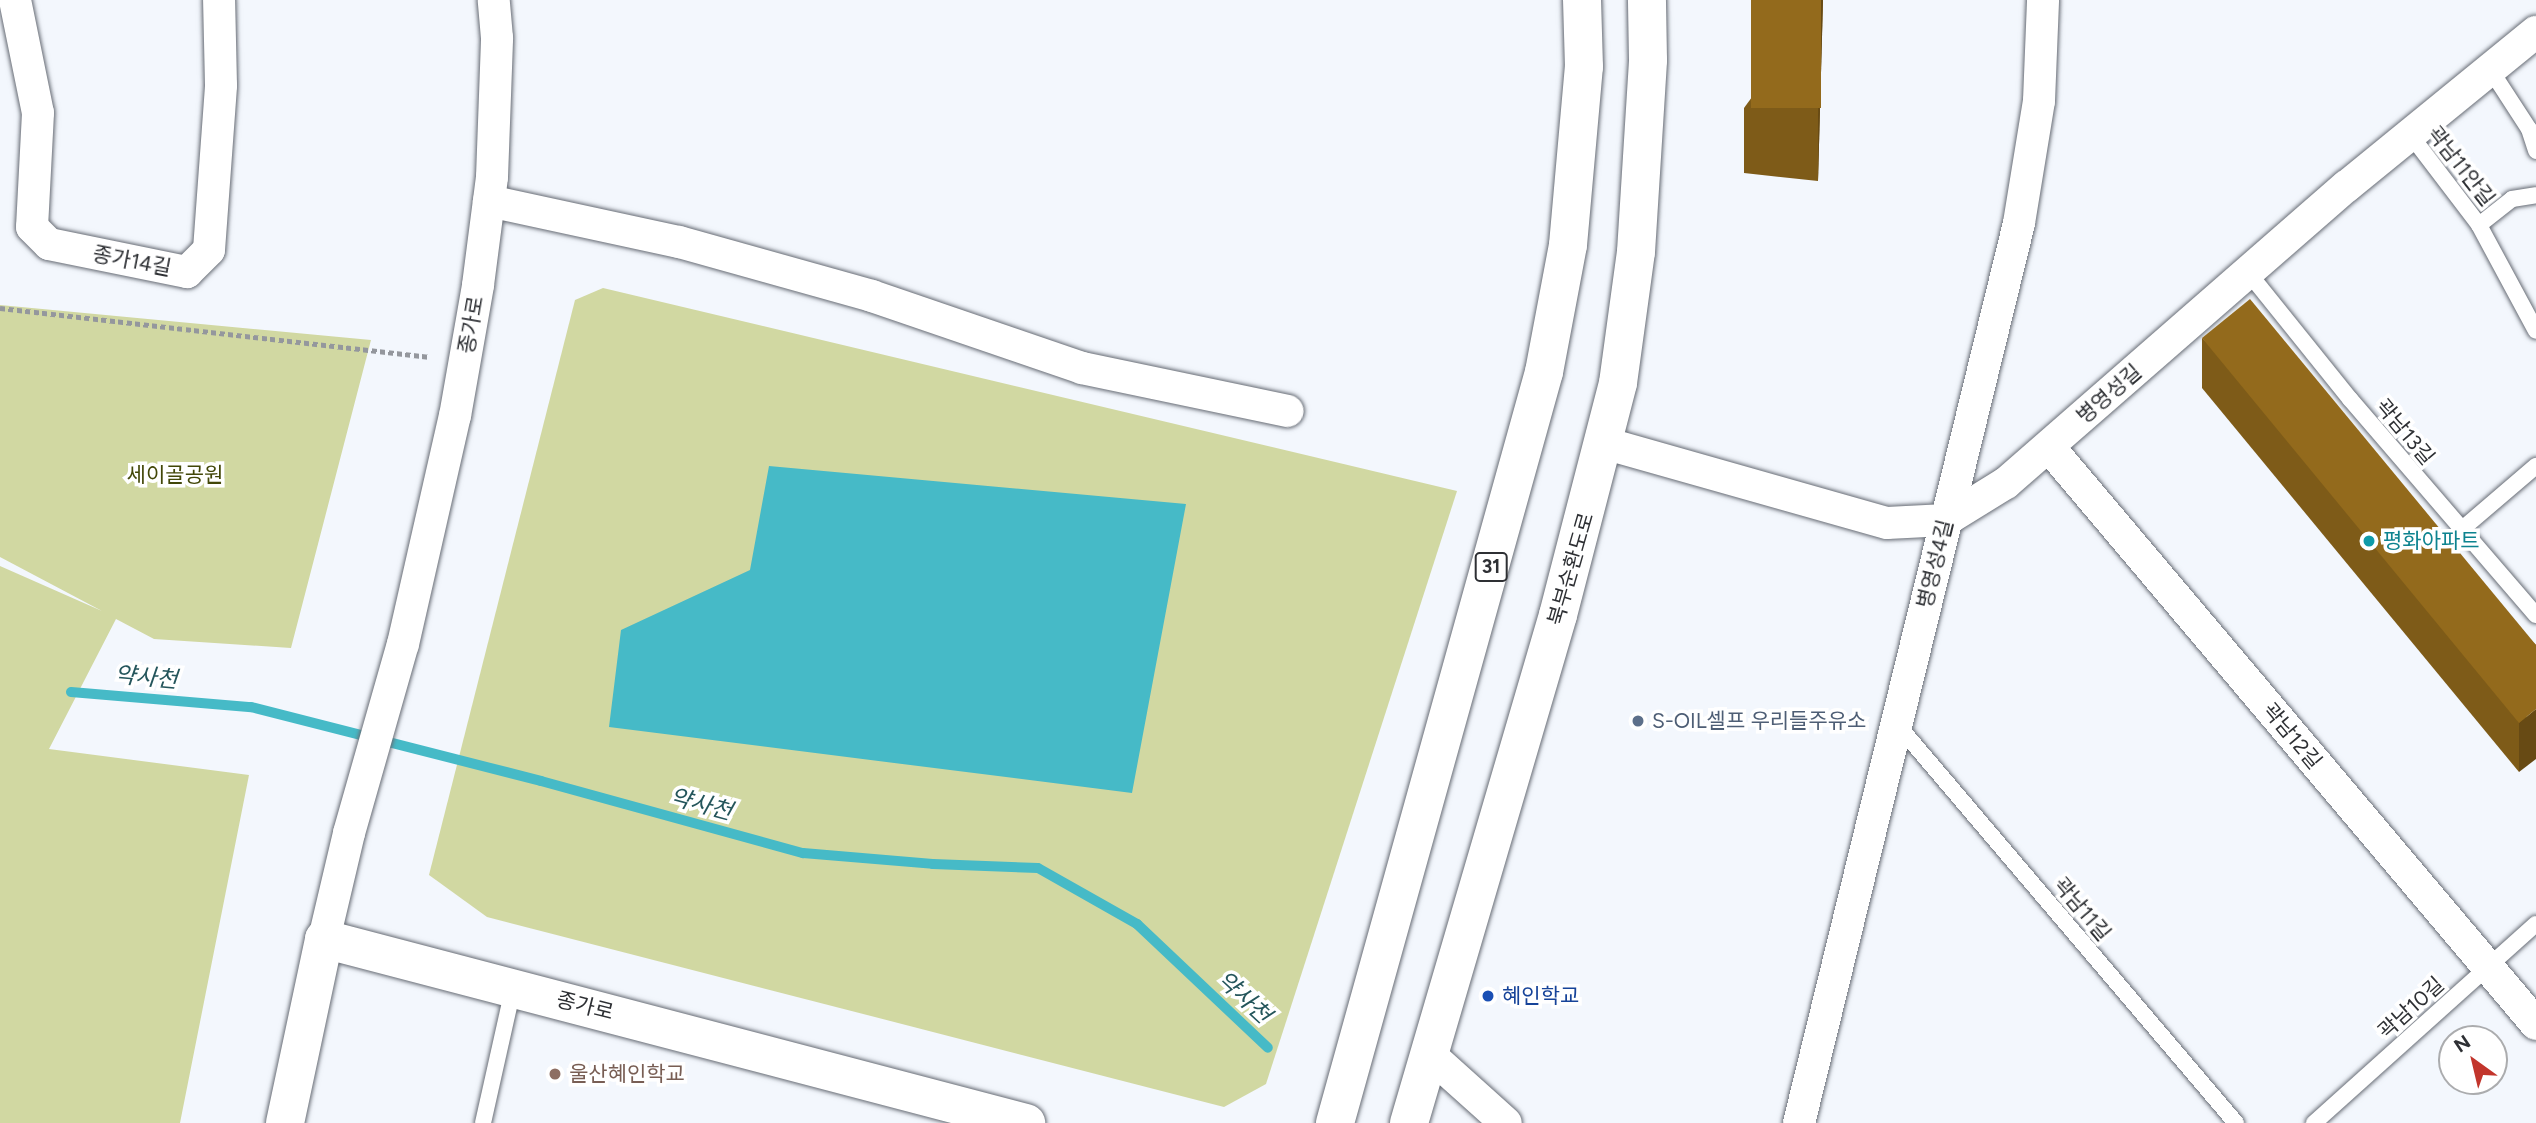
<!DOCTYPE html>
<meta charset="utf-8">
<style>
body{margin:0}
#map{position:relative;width:2536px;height:1123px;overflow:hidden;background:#f3f7fd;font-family:Figtree,"Noto Sans KR",sans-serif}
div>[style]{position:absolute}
.green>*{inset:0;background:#d1d8a2}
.water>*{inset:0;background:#46bac7}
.stream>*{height:10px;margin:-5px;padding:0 5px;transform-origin:5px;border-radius:5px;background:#46bac7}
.path>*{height:4.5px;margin-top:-2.25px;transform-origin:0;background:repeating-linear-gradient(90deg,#94979d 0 5px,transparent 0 8.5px)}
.roads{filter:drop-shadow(0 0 2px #676c75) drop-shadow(0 0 2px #676c75)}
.service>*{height:16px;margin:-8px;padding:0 8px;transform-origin:8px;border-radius:8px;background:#fff}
.minor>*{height:32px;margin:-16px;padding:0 16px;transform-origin:16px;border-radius:16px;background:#fff}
.tertiary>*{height:38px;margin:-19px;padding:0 19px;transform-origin:19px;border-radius:19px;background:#fff}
.secondary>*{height:38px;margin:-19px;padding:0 19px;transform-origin:19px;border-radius:19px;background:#fff}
.primary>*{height:38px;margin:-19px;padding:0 19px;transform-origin:19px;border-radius:19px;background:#fff}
.wall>*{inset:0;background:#7e5b18}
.shaded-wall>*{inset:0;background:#674a14}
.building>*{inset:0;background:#936a1c;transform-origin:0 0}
.dots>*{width:19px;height:19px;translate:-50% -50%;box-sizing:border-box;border:4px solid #fff;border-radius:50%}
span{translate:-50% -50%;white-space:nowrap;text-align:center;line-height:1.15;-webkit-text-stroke:7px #fff;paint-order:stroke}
.shield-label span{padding:2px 5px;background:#fff;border:2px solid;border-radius:5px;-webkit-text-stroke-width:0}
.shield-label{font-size:19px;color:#2e3034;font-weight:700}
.street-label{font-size:21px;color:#2e3034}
.park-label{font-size:21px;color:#424708}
.culture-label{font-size:21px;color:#0d838f}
.left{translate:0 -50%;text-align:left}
.service-label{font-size:21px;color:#4e5e75}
.transit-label{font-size:21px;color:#164399}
.education-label{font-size:21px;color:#785e54}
.water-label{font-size:23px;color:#24555b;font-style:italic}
.north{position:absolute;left:2438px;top:1025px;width:70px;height:70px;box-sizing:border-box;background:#fff;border:2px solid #abacae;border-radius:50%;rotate:326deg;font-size:19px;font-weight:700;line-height:28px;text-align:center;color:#2e3034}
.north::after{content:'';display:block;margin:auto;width:24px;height:32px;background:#c2352c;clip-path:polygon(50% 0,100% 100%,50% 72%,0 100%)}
</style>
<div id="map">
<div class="green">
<i style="clip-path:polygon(603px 288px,1457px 491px,1266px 1084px,1224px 1107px,487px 917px,429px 875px,575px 300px)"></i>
<i style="clip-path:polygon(0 305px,371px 340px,291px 648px,154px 639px,116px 619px,49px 749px,249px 775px,180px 1123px,0 1123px,0 566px,102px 611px,0 557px)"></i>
</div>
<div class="water">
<i style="clip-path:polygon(769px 466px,1186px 504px,1132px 793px,609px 727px,621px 630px,750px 570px)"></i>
</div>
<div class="stream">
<i style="left:71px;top:692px;width:181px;rotate:4.8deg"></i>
<i style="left:251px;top:707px;width:299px;rotate:14.3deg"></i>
<i style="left:541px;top:781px;width:272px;rotate:15.4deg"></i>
<i style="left:803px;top:853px;width:130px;rotate:4.8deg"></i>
<i style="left:933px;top:864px;width:105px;rotate:2.2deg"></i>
<i style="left:1038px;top:868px;width:114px;rotate:29.5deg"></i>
<i style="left:1137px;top:924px;width:180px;rotate:43.4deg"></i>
</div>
<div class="path">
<i style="left:0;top:308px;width:433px;rotate:6.5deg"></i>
</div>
<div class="roads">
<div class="service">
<i style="left:2490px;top:69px;width:72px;rotate:57deg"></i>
<i style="left:2529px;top:129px;width:23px;rotate:72deg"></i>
<i style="left:2409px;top:133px;width:116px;rotate:52.7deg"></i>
<i style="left:2479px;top:225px;width:120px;rotate:61.7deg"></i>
<i style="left:2479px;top:225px;width:42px;rotate:-38.2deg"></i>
<i style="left:2512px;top:199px;width:24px;rotate:-9deg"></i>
<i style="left:2247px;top:271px;width:164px;rotate:51.2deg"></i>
<i style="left:2350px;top:399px;width:285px;rotate:49.3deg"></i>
<i style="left:2461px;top:530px;width:99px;rotate:-40.5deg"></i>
<i style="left:1896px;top:723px;width:525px;rotate:49.64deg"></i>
<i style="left:483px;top:1123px;width:137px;rotate:-77.4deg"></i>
<i style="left:2314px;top:1123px;width:298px;rotate:-41.9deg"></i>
</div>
<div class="minor">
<i style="left:15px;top:0;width:115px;rotate:78.5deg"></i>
<i style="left:38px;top:113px;width:114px;rotate:93deg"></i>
<i style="left:32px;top:227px;width:24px;rotate:45deg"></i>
<i style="left:49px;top:244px;width:141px;rotate:11.5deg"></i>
<i style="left:187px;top:272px;width:31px;rotate:-45deg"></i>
<i style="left:209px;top:250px;width:165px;rotate:-85.8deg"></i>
<i style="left:221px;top:85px;width:85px;rotate:-91.3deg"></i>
<i style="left:489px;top:201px;width:194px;rotate:12.2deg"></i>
<i style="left:679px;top:242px;width:200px;rotate:15.6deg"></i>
<i style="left:872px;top:296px;width:222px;rotate:18.9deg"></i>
<i style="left:1082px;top:368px;width:210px;rotate:11.8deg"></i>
<i style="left:1604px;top:443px;width:294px;rotate:15.8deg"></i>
<i style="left:1887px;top:523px;width:59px;rotate:-2.9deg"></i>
<i style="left:1946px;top:520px;width:70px;rotate:-31.7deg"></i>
<i style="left:2006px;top:483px;width:452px;rotate:-41.1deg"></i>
<i style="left:2347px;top:186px;width:244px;rotate:-39.2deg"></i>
<i style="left:2049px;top:447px;width:755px;rotate:49.83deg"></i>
<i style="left:324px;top:939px;width:109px;rotate:-76.7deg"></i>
<i style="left:349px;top:833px;width:197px;rotate:-74.1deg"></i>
<i style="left:403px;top:644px;width:234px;rotate:-77.2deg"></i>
<i style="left:455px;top:416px;width:133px;rotate:-80deg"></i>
<i style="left:478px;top:285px;width:109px;rotate:-82.6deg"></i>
<i style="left:492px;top:177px;width:139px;rotate:-87.9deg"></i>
<i style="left:497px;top:38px;width:38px;rotate:-95deg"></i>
<i style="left:1429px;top:1054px;width:103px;rotate:41.9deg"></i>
<i style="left:1799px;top:1123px;width:926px;rotate:-76.26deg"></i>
<i style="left:2019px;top:223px;width:124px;rotate:-80.7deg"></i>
<i style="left:2039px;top:101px;width:101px;rotate:-87.7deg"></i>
</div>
<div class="tertiary">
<i style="left:324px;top:939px;width:726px;rotate:14.69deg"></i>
</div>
<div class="secondary">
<i style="left:285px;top:1123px;width:188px;rotate:-78deg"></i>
</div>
<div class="primary">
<i style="left:1335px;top:1123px;width:780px;rotate:-74.45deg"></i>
<i style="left:1544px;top:372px;width:129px;rotate:-79.3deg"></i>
<i style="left:1568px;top:245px;width:179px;rotate:-84.9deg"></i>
<i style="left:1584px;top:67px;width:67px;rotate:-91.7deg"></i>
<i style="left:1409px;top:1123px;width:529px;rotate:-73.65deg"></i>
<i style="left:1558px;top:615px;width:240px;rotate:-75.5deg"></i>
<i style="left:1618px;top:383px;width:132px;rotate:-82.2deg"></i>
<i style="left:1636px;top:252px;width:192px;rotate:-86.4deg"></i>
<i style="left:1648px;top:60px;width:60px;rotate:-91deg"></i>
</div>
</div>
<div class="wall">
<i style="clip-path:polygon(1823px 0,1818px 181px,1744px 173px,1744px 108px)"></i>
<i style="clip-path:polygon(2202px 338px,2536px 645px,2519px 772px,2202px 388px)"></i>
</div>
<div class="shaded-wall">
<i style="clip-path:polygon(1821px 0,1823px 0,1818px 181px,1818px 117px)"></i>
<i style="clip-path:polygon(2536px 709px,2536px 759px,2519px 772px,2519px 723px)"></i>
</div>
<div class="building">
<i style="left:1751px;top:0;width:70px;height:108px"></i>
<i style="clip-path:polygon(2250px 299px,2536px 645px,2536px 709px,2519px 723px,2202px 338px)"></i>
</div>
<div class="dots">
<i style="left:2369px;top:541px;background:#0f9aa8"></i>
<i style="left:1638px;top:721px;background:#5c6f8a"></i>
<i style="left:1488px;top:996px;background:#1a4fb4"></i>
<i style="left:555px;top:1074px;background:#8d6e63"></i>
</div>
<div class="shield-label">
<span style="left:1491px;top:567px">31</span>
</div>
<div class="street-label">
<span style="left:2461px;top:166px;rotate:52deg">곽남11안길</span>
<span style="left:132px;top:261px;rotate:11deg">종가14길</span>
<span style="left:471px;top:325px;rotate:-80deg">종가로</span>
<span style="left:2109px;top:394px;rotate:-41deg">병영성길</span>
<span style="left:2405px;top:432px;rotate:50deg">곽남13길</span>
<span style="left:1935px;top:564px;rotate:-76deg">병영성4길</span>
<span style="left:1571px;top:569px;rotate:-74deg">북부순환도로</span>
<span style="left:2292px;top:736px;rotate:50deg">곽남12길</span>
<span style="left:2082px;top:909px;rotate:50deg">곽남11길</span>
<span style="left:585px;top:1006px;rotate:14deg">종가로</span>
<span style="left:2411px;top:1008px;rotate:-42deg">곽남10길</span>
</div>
<div class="park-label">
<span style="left:175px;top:475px">세이골공원</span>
</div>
<div class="culture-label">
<span class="left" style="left:2383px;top:541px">평화아파트</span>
</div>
<div class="service-label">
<span class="left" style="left:1652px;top:721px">S-OIL셀프 우리들주유소</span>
</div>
<div class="transit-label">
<span class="left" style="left:1502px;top:996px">혜인학교</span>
</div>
<div class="education-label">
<span class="left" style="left:569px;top:1074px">울산혜인학교</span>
</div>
<div class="water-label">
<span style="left:146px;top:677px;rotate:5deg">약사천</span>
<span style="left:701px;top:804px;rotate:15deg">약사천</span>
<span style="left:1244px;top:997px;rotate:43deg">약사천</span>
</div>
<div class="north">N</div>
</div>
